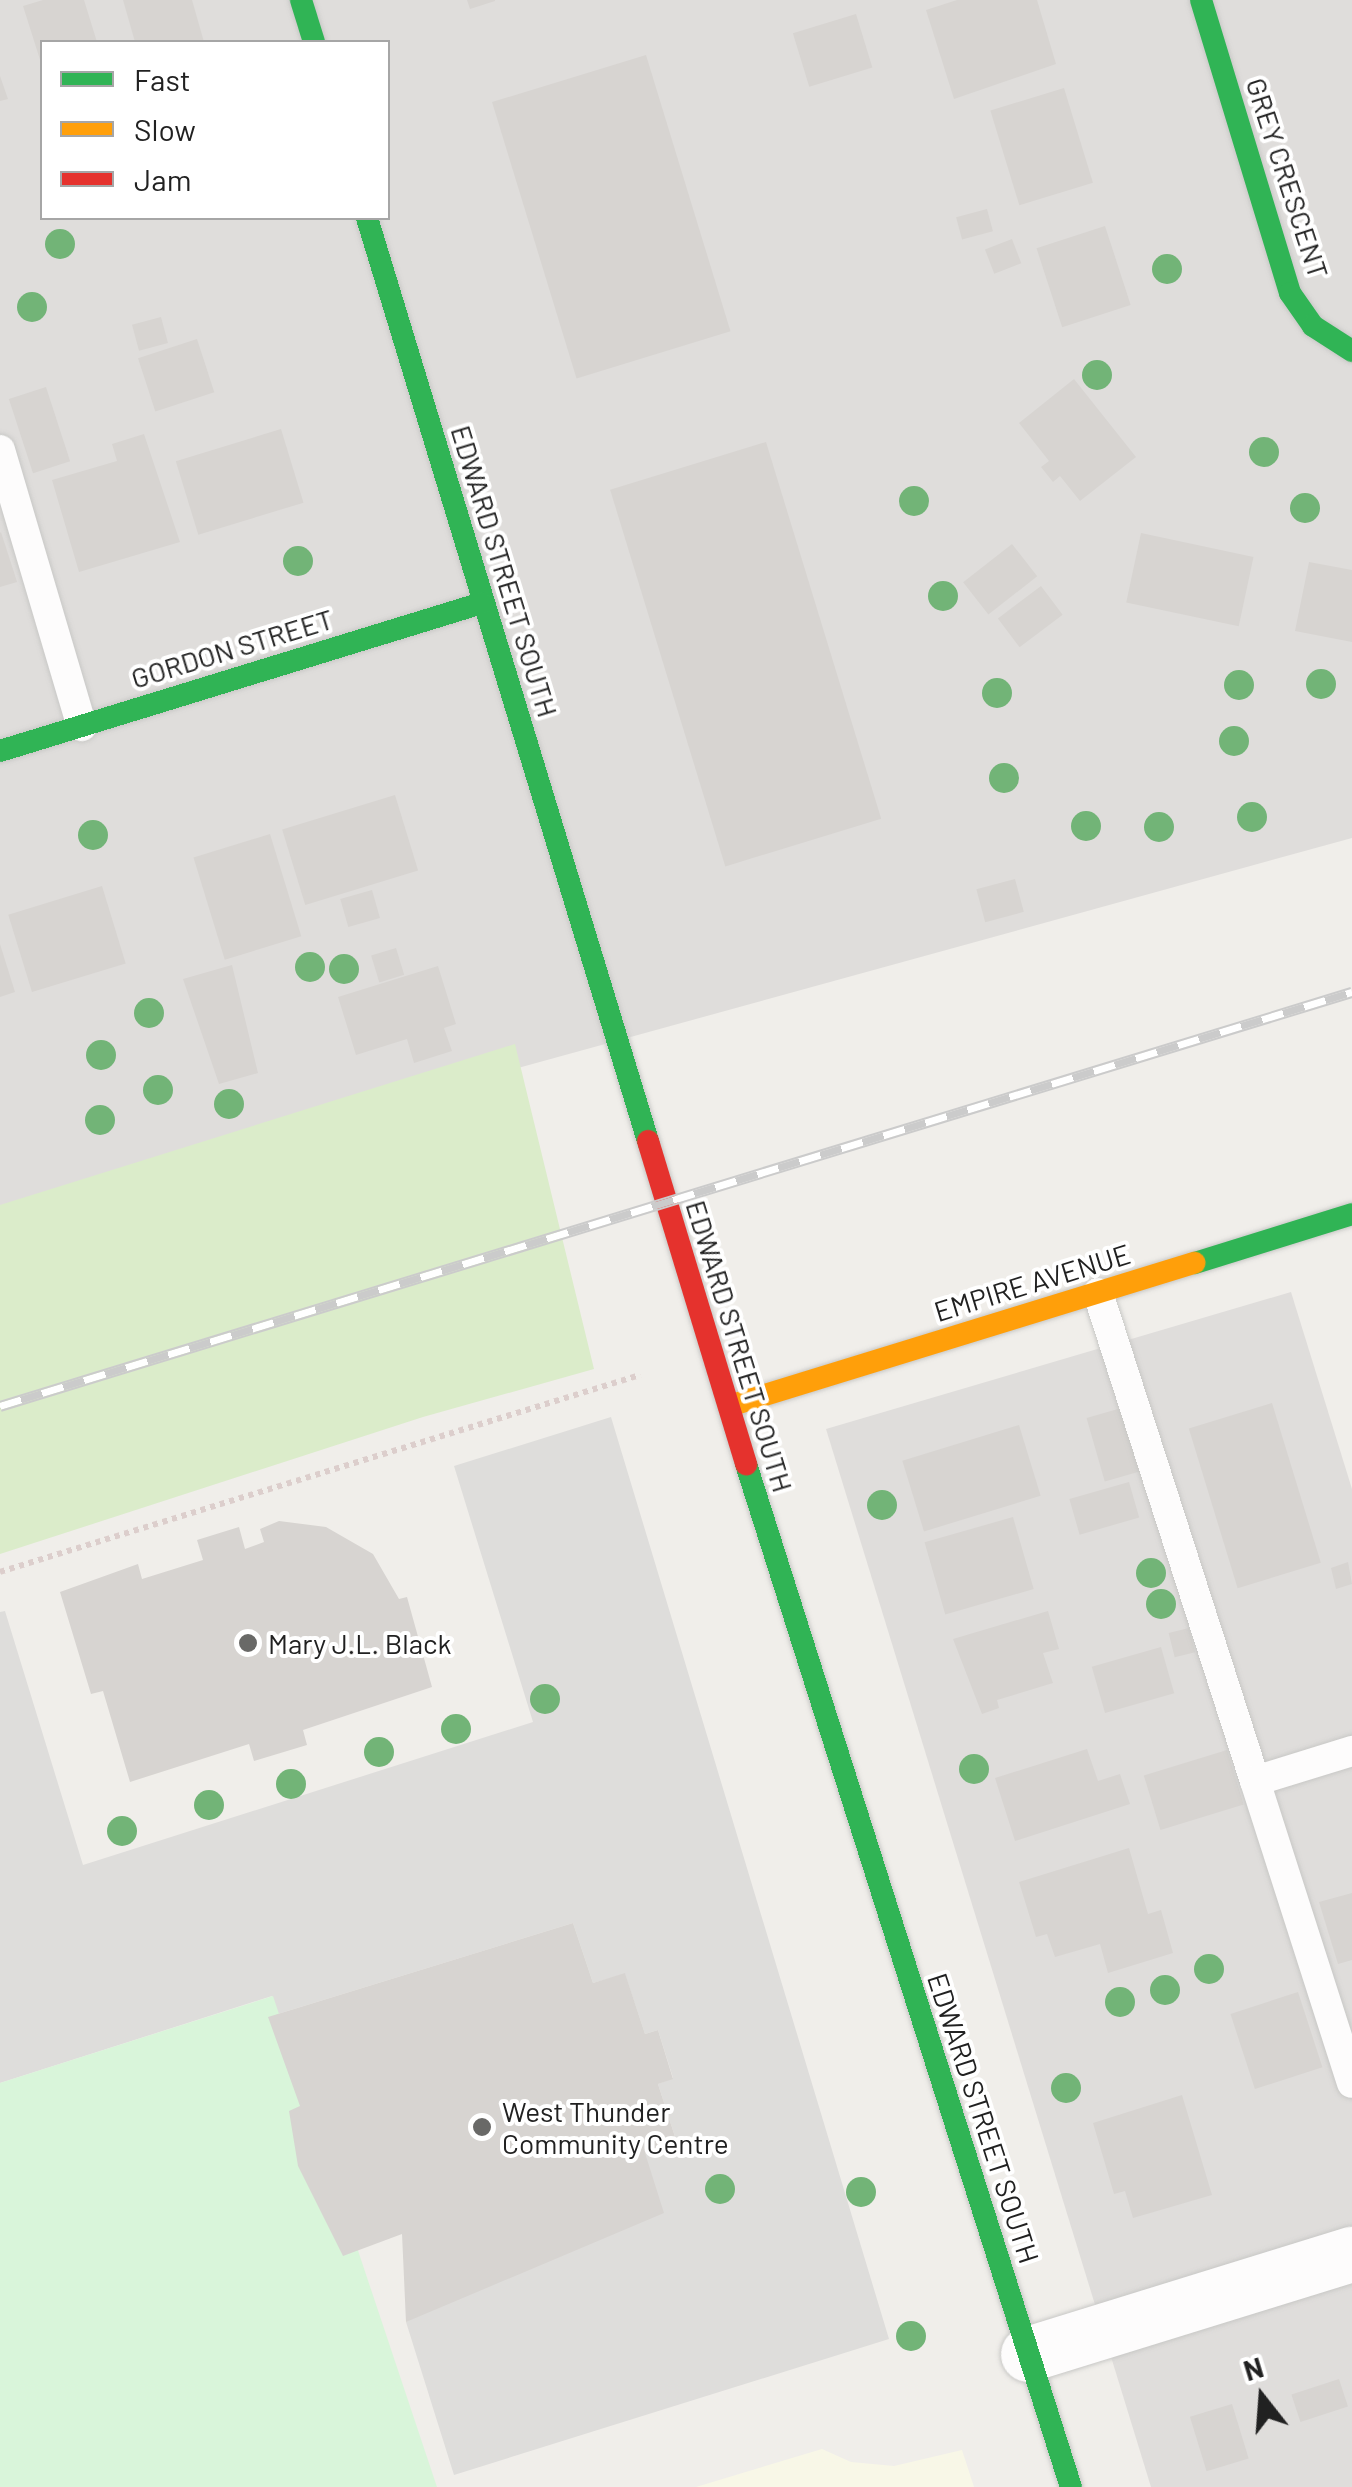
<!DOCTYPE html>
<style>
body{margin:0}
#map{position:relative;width:1352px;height:2487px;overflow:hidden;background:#f0eeea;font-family:Barlow,sans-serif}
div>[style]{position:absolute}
.residential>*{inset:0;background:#dfdddb}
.education>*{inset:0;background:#f8f7e7}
.religious>*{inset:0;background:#dedddb}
.grass>*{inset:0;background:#dbecca}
.park>*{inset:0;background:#d9f5da}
.building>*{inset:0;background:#d7d4d1;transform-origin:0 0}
.path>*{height:6px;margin-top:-3px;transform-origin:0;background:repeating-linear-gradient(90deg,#dccecc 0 5px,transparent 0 10px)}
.roads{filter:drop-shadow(0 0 2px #c8c8c6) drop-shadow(0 0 2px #c8c8c6)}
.lane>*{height:30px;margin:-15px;padding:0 15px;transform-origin:15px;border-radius:15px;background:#fdfcfc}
.street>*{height:55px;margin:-27.5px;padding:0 27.5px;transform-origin:27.5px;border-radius:27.5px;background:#fdfcfc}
.fast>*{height:22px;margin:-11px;padding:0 11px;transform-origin:11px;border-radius:11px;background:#30b455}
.slow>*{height:22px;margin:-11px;padding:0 11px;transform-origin:11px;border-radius:11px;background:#ff9f0a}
.jam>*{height:22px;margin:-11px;padding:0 11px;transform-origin:11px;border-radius:11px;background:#e5322d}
.rail>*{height:11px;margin-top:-5.5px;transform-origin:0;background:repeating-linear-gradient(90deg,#fff 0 22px,#cbcbcb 0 44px);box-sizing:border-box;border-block:2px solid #cbcbcb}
.trees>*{width:30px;height:30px;margin:-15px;border-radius:50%;background:#72b477}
.dots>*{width:28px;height:28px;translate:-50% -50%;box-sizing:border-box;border:5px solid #fff;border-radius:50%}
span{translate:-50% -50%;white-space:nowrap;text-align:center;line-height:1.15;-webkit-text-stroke:8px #fff;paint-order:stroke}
.street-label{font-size:28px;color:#212121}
.poi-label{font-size:28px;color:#212121}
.left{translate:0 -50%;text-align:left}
.legend{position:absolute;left:40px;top:40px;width:350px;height:180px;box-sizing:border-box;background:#fff;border:2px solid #a6a6a6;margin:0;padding:12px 18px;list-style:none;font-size:30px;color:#212121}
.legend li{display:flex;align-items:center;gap:20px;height:50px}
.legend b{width:50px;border:2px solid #a6a6a6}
.north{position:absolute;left:1212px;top:2347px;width:100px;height:100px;-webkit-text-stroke:8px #fff;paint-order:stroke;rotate:343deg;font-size:28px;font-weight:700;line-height:40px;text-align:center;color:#212121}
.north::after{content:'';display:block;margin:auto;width:35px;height:45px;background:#212121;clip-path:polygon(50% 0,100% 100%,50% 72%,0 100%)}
</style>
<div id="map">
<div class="residential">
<i style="clip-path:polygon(evenodd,0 0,1352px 0,1352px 838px,0 1211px,0 0,42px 42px,388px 42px,388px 218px,42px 218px,42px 42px)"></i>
<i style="clip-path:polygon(1291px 1292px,1352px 1489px,1352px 2487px,1151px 2487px,826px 1429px)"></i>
</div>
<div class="education">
<i style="clip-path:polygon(822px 2449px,851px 2462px,894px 2466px,962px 2450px,974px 2487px,696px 2487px)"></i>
</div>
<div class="religious">
<i style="clip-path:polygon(611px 1417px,889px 2339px,454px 2475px,406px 2322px,645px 2153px,677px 2143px,658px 2084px,673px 2078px,658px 2030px,645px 2034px,625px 1974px,593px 1983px,573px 1923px,268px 2017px,272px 1996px,0 2083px,0 1612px,5px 1611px,83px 1865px,533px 1722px,454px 1466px)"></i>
</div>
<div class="grass">
<i style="clip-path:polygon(515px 1044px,594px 1369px,423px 1417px,0 1554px,0 1205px)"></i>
</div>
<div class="park">
<i style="clip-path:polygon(273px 1996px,437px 2487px,0 2487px,0 2083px)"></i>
</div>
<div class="building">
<i style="clip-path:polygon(43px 0,84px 0,97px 42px,42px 42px,42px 66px,23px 6px)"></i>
<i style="clip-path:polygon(123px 0,192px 0,204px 42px,135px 42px)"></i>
<i style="clip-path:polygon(467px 0,495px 0,495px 1px,470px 9px)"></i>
<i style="clip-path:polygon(957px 0,1037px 0,1056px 64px,954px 99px,926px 10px)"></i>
<i style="left:856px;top:14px;width:56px;height:66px;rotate:73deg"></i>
<i style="left:646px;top:55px;width:289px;height:161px;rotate:73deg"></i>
<i style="clip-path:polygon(0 76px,8px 99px,0 101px)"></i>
<i style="left:1064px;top:88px;width:99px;height:77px;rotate:73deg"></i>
<i style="left:987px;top:209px;width:23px;height:32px;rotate:75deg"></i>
<i style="left:1105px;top:226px;width:83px;height:72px;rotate:72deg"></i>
<i style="left:1012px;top:239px;width:26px;height:29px;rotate:69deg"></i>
<i style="left:161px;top:317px;width:27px;height:30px;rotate:75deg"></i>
<i style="left:197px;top:339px;width:56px;height:62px;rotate:72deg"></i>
<i style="clip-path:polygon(1074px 379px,1136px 457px,1080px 501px,1060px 476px,1053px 482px,1041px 467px,1049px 461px,1019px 423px)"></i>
<i style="left:46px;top:387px;width:78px;height:39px;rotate:72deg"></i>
<i style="left:281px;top:429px;width:77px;height:110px;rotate:73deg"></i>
<i style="clip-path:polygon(144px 434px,180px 542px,79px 572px,52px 480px,117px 461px,112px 444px)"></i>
<i style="left:766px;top:442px;width:394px;height:163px;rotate:73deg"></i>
<i style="clip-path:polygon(1px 532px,17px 582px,0 587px,0 533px)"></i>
<i style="left:1141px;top:533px;width:115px;height:71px;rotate:12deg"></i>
<i style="left:1012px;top:544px;width:41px;height:62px;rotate:52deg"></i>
<i style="clip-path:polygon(1309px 562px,1352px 570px,1352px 642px,1295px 631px)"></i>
<i style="left:1041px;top:586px;width:36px;height:54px;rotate:53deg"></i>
<i style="left:395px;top:795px;width:79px;height:118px;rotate:73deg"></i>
<i style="left:270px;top:834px;width:107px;height:80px;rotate:73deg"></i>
<i style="left:1015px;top:879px;width:34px;height:40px;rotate:75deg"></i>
<i style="left:102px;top:886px;width:81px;height:98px;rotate:73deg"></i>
<i style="left:372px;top:890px;width:29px;height:33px;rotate:74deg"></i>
<i style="clip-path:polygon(0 944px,15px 992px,0 997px)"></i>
<i style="left:396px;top:948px;width:28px;height:26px;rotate:73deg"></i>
<i style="clip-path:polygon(232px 965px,258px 1073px,219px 1084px,183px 979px)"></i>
<i style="clip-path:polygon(438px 966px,456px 1024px,444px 1028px,452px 1051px,414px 1063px,407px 1039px,356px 1055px,338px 997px)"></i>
<i style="left:1272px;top:1403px;width:167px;height:87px;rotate:73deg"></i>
<i style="left:1125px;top:1407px;width:66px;height:40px;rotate:74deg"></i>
<i style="left:1019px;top:1425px;width:74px;height:122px;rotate:73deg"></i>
<i style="left:1129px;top:1482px;width:37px;height:62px;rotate:74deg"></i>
<i style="left:1013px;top:1517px;width:75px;height:92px;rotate:74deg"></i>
<i style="clip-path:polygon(279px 1521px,326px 1527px,373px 1554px,399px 1599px,407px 1597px,432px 1687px,303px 1730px,307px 1745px,254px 1761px,249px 1744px,130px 1782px,103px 1691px,91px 1694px,60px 1592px,138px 1564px,142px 1579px,203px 1560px,197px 1540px,239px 1527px,245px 1549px,264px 1542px,260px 1529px)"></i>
<i style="clip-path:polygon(1348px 1562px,1352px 1584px,1336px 1589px,1331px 1568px)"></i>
<i style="clip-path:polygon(1048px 1611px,1059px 1649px,1043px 1653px,1053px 1683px,997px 1700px,999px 1708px,982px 1714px,953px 1639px)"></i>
<i style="left:1189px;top:1628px;width:25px;height:21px;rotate:76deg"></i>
<i style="left:1161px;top:1647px;width:48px;height:72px;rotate:74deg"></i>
<i style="clip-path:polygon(1087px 1749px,1098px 1781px,1120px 1774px,1130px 1804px,1015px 1841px,995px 1778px)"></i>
<i style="left:1227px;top:1750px;width:57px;height:87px;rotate:73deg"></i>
<i style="clip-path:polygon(1129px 1848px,1148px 1914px,1161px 1910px,1173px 1953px,1108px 1973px,1100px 1944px,1055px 1957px,1047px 1934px,1036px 1937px,1019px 1882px)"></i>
<i style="clip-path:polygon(1352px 1893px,1352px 1960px,1338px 1964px,1319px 1902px)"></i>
<i style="clip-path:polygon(573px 1923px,593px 1983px,625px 1973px,645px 2034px,658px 2030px,673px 2079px,658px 2084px,677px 2143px,645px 2153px,664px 2213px,406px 2322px,402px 2234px,343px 2256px,298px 2166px,289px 2111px,300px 2106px,268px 2017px)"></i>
<i style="left:1298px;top:1992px;width:79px;height:71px;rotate:72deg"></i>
<i style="clip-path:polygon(1182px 2095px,1212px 2195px,1133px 2218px,1125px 2191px,1114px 2194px,1093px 2123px)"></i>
<i style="left:1339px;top:2379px;width:29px;height:50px;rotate:72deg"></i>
<i style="left:1232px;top:2404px;width:57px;height:44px;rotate:73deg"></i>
</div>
<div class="path">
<i style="left:0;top:1572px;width:670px;rotate:-17.11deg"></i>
</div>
<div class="roads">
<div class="lane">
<i style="left:0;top:450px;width:288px;rotate:73.5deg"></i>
<i style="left:1098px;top:1293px;width:513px;rotate:72.17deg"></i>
<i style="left:1255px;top:1781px;width:102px;rotate:-17.2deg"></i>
<i style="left:1255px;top:1781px;width:317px;rotate:72.2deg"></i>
</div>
<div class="street">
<i style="left:1028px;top:2354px;width:339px;rotate:-17.2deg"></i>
</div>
<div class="fast">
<i style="left:301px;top:0;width:44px;rotate:72.8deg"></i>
<i style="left:1201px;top:0;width:306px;rotate:73.1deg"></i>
<i style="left:1290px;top:293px;width:40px;rotate:55.1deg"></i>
<i style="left:1313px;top:326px;width:46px;rotate:32.7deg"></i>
<i style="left:367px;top:218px;width:965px;rotate:73.07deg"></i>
<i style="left:0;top:751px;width:504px;rotate:-17.07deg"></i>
<i style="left:1195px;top:1263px;width:164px;rotate:-17.3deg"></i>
<i style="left:746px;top:1464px;width:1073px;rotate:72.38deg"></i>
</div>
<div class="slow">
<i style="left:729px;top:1406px;width:487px;rotate:-17.1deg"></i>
</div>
<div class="jam">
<i style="left:648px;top:1141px;width:338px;rotate:73.1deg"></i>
</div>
</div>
<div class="rail">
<i style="left:0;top:1406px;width:1414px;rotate:-17.03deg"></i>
</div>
<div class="trees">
<i style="left:60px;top:244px"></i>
<i style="left:1167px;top:269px"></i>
<i style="left:32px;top:307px"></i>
<i style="left:1097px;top:375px"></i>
<i style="left:1264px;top:452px"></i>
<i style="left:914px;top:501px"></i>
<i style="left:1305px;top:508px"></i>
<i style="left:298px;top:561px"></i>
<i style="left:943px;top:596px"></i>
<i style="left:1321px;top:684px"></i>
<i style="left:1239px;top:685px"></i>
<i style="left:997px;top:693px"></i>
<i style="left:1234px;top:741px"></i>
<i style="left:1004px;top:778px"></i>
<i style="left:1252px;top:817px"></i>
<i style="left:1086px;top:826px"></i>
<i style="left:1159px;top:827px"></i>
<i style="left:93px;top:835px"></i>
<i style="left:310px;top:967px"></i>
<i style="left:344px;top:969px"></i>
<i style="left:149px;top:1013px"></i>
<i style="left:101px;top:1055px"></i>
<i style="left:158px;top:1090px"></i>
<i style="left:229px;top:1104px"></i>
<i style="left:100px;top:1120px"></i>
<i style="left:882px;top:1505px"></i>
<i style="left:1151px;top:1573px"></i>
<i style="left:1161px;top:1604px"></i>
<i style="left:545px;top:1699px"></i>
<i style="left:456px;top:1729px"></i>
<i style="left:379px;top:1752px"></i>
<i style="left:974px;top:1769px"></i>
<i style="left:291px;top:1784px"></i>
<i style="left:209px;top:1805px"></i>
<i style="left:122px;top:1831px"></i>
<i style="left:1209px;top:1969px"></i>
<i style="left:1165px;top:1990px"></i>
<i style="left:1120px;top:2002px"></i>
<i style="left:1066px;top:2088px"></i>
<i style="left:720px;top:2189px"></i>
<i style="left:861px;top:2192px"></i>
<i style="left:911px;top:2336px"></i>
</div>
<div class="dots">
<i style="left:248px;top:1643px;background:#696967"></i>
<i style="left:482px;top:2127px;background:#696967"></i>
</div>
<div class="street-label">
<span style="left:1288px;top:178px;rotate:72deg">GREY CRESCENT</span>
<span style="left:505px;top:571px;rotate:73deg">EDWARD STREET SOUTH</span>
<span style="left:232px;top:648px;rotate:-17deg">GORDON STREET</span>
<span style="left:1032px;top:1282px;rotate:-17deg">EMPIRE AVENUE</span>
<span style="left:740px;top:1346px;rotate:73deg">EDWARD STREET SOUTH</span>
<span style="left:984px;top:2118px;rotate:72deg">EDWARD STREET SOUTH</span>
</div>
<div class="poi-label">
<span class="left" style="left:268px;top:1643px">Mary J.L. Black</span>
<span class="left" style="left:502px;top:2127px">West Thunder<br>Community Centre</span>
</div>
<ul class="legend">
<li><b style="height:12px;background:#30b455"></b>Fast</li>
<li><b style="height:12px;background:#ff9f0a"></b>Slow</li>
<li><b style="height:12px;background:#e5322d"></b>Jam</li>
</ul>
<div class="north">N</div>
</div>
